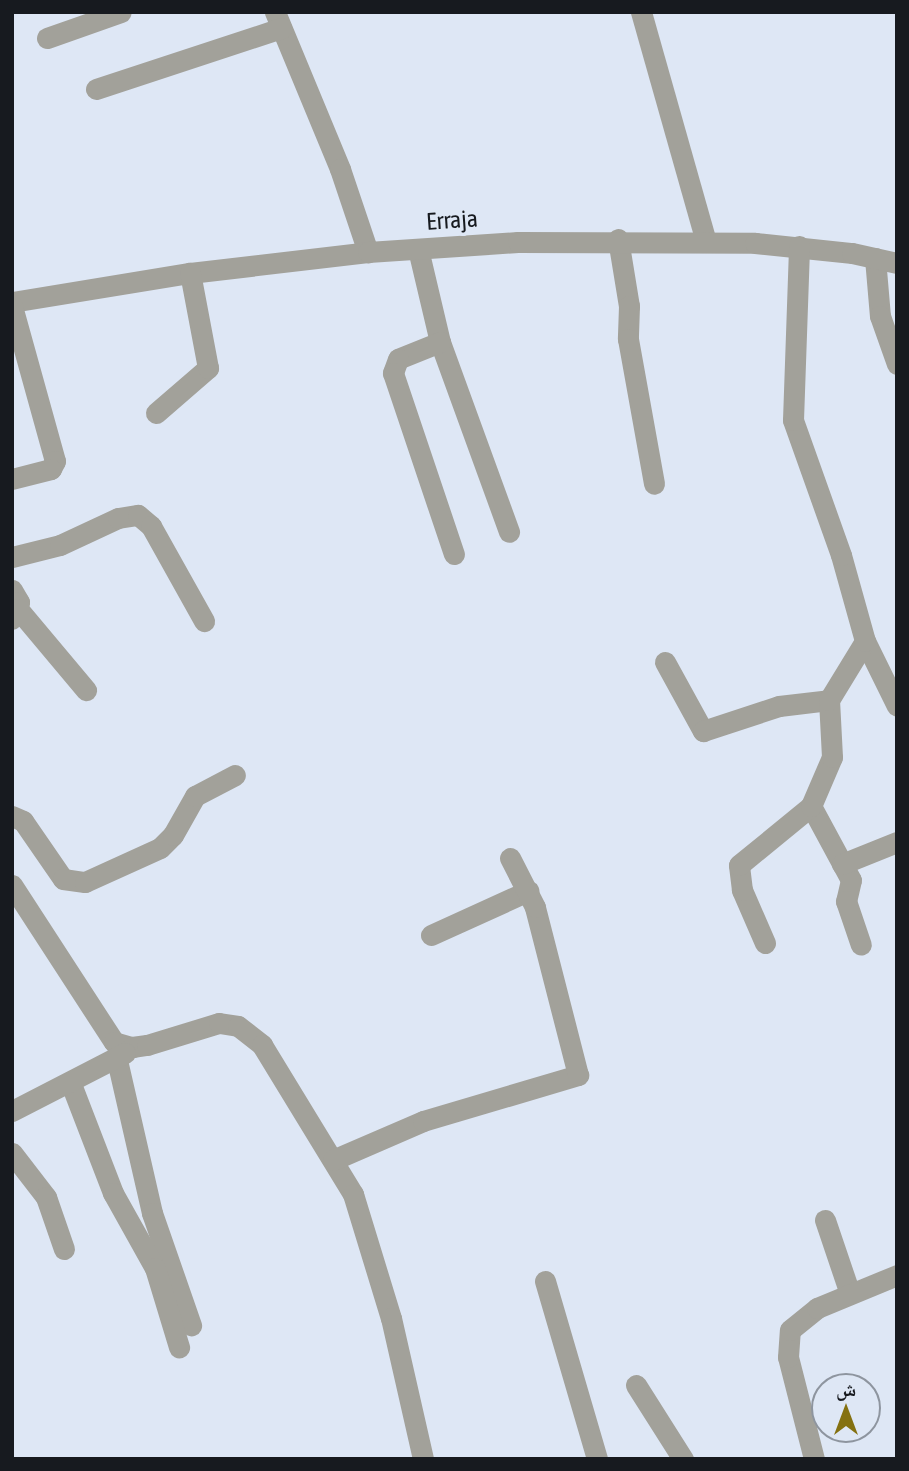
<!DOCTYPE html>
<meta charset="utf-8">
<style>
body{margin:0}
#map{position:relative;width:909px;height:1471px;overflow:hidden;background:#dee7f5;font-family:"Asap Condensed","Noto Naskh Arabic",sans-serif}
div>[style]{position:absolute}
.minor>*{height:21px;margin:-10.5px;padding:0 10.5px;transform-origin:10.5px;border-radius:10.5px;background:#a2a19a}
span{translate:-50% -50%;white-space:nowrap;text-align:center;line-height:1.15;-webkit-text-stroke:7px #dee7f5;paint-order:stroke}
.street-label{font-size:24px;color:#171a1f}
.frame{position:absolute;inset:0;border:14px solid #171a1f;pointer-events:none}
.north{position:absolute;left:811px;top:1373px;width:70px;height:70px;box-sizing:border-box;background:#dee7f5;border:2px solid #8e959f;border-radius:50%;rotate:0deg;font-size:19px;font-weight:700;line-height:28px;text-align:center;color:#171a1f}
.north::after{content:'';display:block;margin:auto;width:24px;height:32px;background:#847111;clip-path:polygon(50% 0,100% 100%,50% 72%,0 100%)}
</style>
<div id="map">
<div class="minor">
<i style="left:275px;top:12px;width:170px;rotate:67.5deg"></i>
<i style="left:340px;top:169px;width:88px;rotate:71.4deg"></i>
<i style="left:641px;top:12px;width:238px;rotate:74.2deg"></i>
<i style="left:47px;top:38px;width:78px;rotate:-19.4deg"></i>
<i style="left:96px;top:89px;width:195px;rotate:-18.2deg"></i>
<i style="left:618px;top:239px;width:68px;rotate:80.7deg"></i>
<i style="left:629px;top:306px;width:33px;rotate:92deg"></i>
<i style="left:628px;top:339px;width:147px;rotate:79.8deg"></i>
<i style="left:418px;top:249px;width:96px;rotate:76.7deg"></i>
<i style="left:440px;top:342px;width:202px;rotate:70deg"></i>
<i style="left:875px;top:258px;width:58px;rotate:85.1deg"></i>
<i style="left:880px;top:316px;width:51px;rotate:70.5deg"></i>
<i style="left:12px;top:302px;width:180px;rotate:-9.3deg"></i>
<i style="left:190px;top:273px;width:179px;rotate:-6.7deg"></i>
<i style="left:368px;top:252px;width:150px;rotate:-3.8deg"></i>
<i style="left:518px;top:242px;width:237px;rotate:0.2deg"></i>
<i style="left:755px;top:243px;width:98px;rotate:5.9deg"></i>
<i style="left:852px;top:253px;width:46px;rotate:12.5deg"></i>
<i style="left:12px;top:306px;width:161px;rotate:74.5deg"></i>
<i style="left:55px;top:461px;width:9px;rotate:117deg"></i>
<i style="left:51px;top:469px;width:40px;rotate:165.6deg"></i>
<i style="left:440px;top:342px;width:45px;rotate:158deg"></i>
<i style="left:398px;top:359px;width:15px;rotate:110deg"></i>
<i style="left:393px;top:373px;width:191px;rotate:71.4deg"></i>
<i style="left:156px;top:413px;width:69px;rotate:-40.9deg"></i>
<i style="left:208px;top:368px;width:97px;rotate:-100.7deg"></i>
<i style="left:12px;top:557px;width:49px;rotate:-14deg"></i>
<i style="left:60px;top:545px;width:64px;rotate:-25deg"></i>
<i style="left:118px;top:518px;width:20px;rotate:-9deg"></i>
<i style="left:138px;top:515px;width:17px;rotate:40deg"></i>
<i style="left:151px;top:526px;width:109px;rotate:60.8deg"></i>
<i style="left:12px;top:590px;width:14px;rotate:60deg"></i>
<i style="left:19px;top:602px;width:18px;rotate:112deg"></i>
<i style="left:18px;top:609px;width:106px;rotate:50deg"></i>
<i style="left:865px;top:641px;width:72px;rotate:63.8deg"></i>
<i style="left:665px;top:662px;width:79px;rotate:61.2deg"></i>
<i style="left:703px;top:731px;width:80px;rotate:-18.2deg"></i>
<i style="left:779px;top:706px;width:50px;rotate:-6.8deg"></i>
<i style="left:811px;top:806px;width:84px;rotate:61.6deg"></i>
<i style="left:851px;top:880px;width:22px;rotate:103deg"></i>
<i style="left:846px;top:901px;width:46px;rotate:71.2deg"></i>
<i style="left:12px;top:816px;width:12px;rotate:24deg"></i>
<i style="left:23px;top:821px;width:70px;rotate:55.4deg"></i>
<i style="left:63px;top:879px;width:22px;rotate:8deg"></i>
<i style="left:85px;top:882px;width:82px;rotate:-24.4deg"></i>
<i style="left:160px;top:848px;width:18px;rotate:-45deg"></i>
<i style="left:173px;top:835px;width:45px;rotate:-60.6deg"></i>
<i style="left:195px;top:796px;width:45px;rotate:-27.7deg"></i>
<i style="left:842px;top:864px;width:59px;rotate:-21.8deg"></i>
<i style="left:12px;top:885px;width:187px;rotate:57deg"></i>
<i style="left:114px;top:1042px;width:19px;rotate:16deg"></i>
<i style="left:132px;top:1047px;width:15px;rotate:-8deg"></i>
<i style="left:147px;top:1045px;width:75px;rotate:-17deg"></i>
<i style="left:219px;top:1023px;width:19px;rotate:9deg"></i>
<i style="left:238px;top:1026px;width:31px;rotate:38deg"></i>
<i style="left:262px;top:1045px;width:175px;rotate:58.6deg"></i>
<i style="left:353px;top:1194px;width:130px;rotate:73deg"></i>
<i style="left:391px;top:1318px;width:145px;rotate:77.2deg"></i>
<i style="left:431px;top:935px;width:107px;rotate:-24.4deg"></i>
<i style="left:765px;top:943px;width:58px;rotate:-113.5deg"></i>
<i style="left:742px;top:890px;width:25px;rotate:-97deg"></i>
<i style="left:739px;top:865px;width:93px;rotate:-39.3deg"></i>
<i style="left:811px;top:806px;width:53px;rotate:-66.8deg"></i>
<i style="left:832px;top:757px;width:57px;rotate:-93deg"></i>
<i style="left:829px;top:700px;width:69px;rotate:-58.6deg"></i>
<i style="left:865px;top:641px;width:89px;rotate:-105.6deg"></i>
<i style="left:841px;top:555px;width:143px;rotate:-109.6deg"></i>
<i style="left:793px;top:420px;width:174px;rotate:-88deg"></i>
<i style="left:117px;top:1060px;width:157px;rotate:77.1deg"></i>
<i style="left:152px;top:1213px;width:119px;rotate:70.8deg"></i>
<i style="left:71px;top:1084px;width:117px;rotate:68.9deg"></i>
<i style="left:113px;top:1193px;width:86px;rotate:60.8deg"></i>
<i style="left:155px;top:1268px;width:83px;rotate:73.1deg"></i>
<i style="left:12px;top:1111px;width:127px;rotate:-27.2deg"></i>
<i style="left:12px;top:1153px;width:56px;rotate:52.3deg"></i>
<i style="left:46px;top:1197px;width:55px;rotate:70.9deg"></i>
<i style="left:333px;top:1160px;width:98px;rotate:-23.4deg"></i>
<i style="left:423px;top:1121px;width:162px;rotate:-16.5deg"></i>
<i style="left:578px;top:1075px;width:173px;rotate:-104.4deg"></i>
<i style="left:535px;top:907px;width:55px;rotate:-117deg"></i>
<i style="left:825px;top:1220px;width:78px;rotate:71.3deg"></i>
<i style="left:545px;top:1281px;width:185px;rotate:73.7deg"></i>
<i style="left:636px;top:1385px;width:88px;rotate:57.6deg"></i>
<i style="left:814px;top:1459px;width:105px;rotate:-104.3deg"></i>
<i style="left:788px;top:1357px;width:27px;rotate:-86deg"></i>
<i style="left:790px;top:1330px;width:35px;rotate:-39deg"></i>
<i style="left:817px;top:1308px;width:87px;rotate:-22.4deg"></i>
</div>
<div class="street-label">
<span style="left:452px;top:220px;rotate:-4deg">Erraja</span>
</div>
<div class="frame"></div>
<div class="north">ش</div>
</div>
